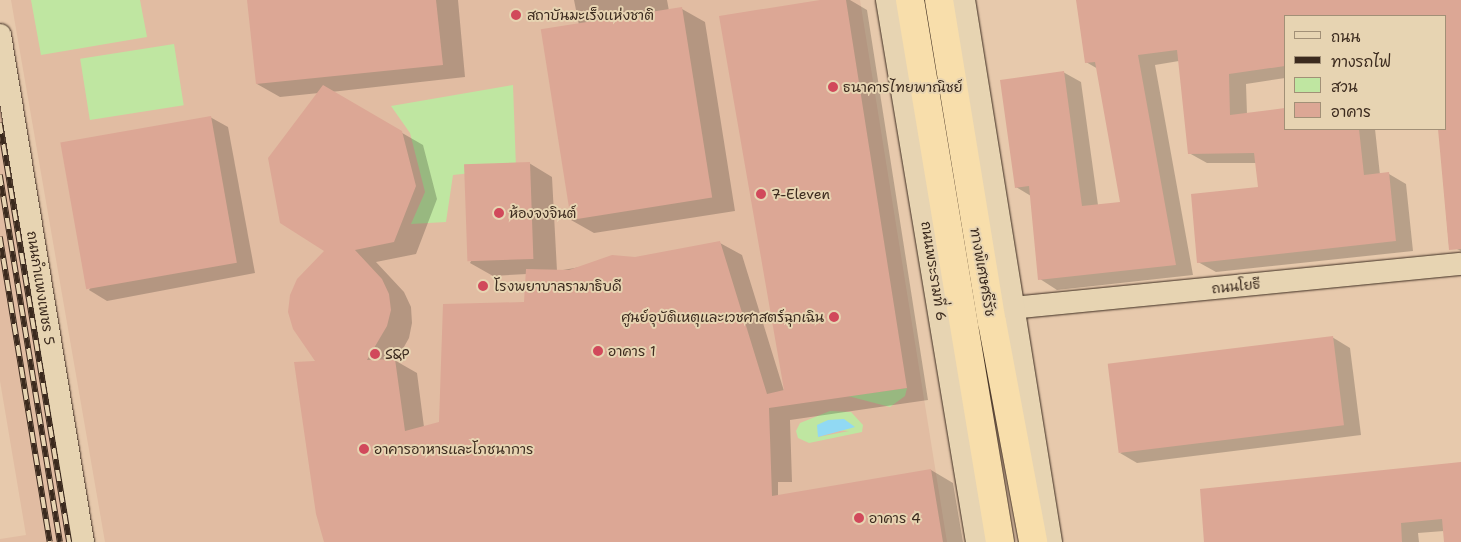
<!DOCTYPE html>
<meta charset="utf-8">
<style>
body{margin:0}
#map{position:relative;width:1461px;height:542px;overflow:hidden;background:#e7c9ac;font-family:"Shantell Sans","Playpen Sans Thai",sans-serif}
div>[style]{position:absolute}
.built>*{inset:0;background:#e1bca2}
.green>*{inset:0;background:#bfe6a1;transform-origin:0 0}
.water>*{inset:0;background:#91d9f3}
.shadow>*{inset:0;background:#0003}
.building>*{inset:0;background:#dca795;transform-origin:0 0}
.roads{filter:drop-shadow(0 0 1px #3b2a1e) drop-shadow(0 0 1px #3b2a1e)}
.tertiary>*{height:22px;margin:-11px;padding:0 11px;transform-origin:11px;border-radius:11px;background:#e7d4b2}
.secondary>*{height:26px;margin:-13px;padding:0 13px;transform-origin:13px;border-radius:13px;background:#e7d4b2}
.motorway>*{height:28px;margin:-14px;padding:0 14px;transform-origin:14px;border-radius:14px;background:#f8deab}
.rail>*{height:5.5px;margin-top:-2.75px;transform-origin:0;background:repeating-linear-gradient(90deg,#e7d4b2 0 11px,#3b2a1e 0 22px);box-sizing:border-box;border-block:1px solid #3b2a1e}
.dots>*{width:14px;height:14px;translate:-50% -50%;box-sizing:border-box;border:2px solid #e7d4b2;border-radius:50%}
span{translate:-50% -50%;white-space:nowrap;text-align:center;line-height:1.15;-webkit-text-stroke:4px #e7d4b2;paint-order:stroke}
.poi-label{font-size:14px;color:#3b2a1e}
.left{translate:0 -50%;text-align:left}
.right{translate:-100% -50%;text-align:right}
.street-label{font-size:14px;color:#3b2a1e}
.legend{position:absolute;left:1284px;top:15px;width:162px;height:115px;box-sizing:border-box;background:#e7d4b2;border:1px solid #a29077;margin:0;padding:6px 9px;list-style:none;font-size:15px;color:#3b2a1e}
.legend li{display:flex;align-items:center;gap:10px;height:25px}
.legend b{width:25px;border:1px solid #a29077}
</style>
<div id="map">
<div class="built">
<i style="clip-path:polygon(11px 0,860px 0,947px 542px,105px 542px)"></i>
<i style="clip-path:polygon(0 75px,51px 391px,70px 542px,0 542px,0 539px,26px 535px,0 381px)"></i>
</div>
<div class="green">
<i style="clip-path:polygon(31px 0,140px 0,147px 37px,41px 55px)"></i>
<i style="left:174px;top:44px;width:62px;height:95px;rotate:81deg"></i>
<i style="clip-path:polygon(513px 85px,516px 168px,453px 175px,446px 222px,411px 224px,425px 192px,410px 133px,391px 106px)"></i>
<i style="clip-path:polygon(907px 388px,905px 396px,890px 407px,848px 396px)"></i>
<i style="clip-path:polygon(evenodd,830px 411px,851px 412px,863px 425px,862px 432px,809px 443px,798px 438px,796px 431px,800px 423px,830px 411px,819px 429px,849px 431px,818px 437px,819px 429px)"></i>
</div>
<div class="water">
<i style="clip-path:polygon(844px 419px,855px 427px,818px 437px,817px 425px,828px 420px)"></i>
</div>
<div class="shadow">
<i style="clip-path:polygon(248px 0,458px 0,465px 77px,331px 92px,423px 145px,437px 199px,416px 254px,376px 262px,404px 292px,411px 307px,412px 323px,409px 338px,396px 361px,417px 373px,424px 427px,441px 423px,525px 303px,527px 274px,493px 276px,470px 263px,529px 163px,552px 177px,557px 271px,720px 243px,742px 255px,784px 391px,828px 0,850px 0,867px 10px,928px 400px,790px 420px,792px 482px,778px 482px,778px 496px,931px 470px,953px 483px,963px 542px,326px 542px,317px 362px,326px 251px,319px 93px,280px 97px,257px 84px)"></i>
<i style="clip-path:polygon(574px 0,667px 0,669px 11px,682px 9px,705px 22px,735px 211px,594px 233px,571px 220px,579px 25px)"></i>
<i style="clip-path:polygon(1077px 0,1461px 0,1461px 251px,1449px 245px,1439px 129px,1445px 129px,1445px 16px,1285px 16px,1285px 78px,1246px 84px,1247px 114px,1285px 129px,1375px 129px,1380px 175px,1389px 174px,1406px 184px,1413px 251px,1216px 272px,1198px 262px,1259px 188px,1256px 163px,1207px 163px,1189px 153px,1179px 61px,1155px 65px,1193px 275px,1057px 290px,1040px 279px,1031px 196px,1016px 187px,1063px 72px,1081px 82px,1098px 205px,1121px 203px,1098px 69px,1086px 62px)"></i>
<i style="clip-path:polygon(210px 117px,228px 127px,255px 273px,107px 301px,89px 290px)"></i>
<i style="clip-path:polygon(1332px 337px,1350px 348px,1361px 435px,1137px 463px,1120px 453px)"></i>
<i style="clip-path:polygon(1461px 464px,1461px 542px,1445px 542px,1444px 531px,1418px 533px,1419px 542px,1206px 542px)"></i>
</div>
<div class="building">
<i style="clip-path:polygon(247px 0,436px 0,443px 65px,256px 84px)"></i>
<i style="clip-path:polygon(820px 0,846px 0,907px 388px,769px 408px,772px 496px,931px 469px,943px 542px,324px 542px,316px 514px,294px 362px,315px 361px,293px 329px,288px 312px,290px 295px,297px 279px,324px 251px,280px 223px,268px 158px,323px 85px,402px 131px,416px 186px,394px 242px,355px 250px,382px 279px,389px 294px,391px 310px,387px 326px,367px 360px,395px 359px,405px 431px,439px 422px,443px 304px,524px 302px,526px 269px,569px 270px,612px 255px,635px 257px,720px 241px,767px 394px,784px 390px,719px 16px)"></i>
<i style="clip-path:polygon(1076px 0,1461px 0,1461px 249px,1449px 250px,1438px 129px,1445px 129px,1445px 16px,1285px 16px,1285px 66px,1229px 74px,1230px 115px,1285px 108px,1285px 129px,1359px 129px,1364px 175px,1389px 172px,1396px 241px,1197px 263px,1191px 194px,1258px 187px,1254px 153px,1188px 154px,1177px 50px,1138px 55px,1176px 265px,1038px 280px,1029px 186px,1015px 188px,1000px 80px,1064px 71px,1082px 206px,1120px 202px,1095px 62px,1085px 63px)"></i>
<i style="left:682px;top:7px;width:193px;height:143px;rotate:81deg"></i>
<i style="left:211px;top:116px;width:149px;height:153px;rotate:80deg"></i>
<i style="left:530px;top:162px;width:97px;height:66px;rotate:88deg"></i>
<i style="left:1333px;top:336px;width:90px;height:227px;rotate:83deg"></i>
<i style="clip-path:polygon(1461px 462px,1461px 542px,1444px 542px,1442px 519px,1401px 523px,1402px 542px,1204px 542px,1200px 489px)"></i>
</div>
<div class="roads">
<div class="tertiary">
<i style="left:0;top:35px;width:514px;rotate:80.7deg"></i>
<i style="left:1011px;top:308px;width:452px;rotate:-5.6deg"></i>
</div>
<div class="secondary">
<i style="left:889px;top:0;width:549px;rotate:80.57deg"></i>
<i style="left:962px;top:0;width:549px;rotate:80.88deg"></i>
</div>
<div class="motorway">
<i style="left:910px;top:0;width:549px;rotate:80.57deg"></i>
<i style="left:939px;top:0;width:326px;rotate:80.7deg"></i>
<i style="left:992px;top:322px;width:224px;rotate:79.4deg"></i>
</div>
</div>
<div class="rail">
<i style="left:0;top:123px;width:425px;rotate:80.6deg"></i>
<i style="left:0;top:175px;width:372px;rotate:80.7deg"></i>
<i style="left:0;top:237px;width:309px;rotate:80.7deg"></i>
</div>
<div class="dots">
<i style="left:516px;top:15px;background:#d1495b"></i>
<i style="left:833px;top:87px;background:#d1495b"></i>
<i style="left:761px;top:194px;background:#d1495b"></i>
<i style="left:499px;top:213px;background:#d1495b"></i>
<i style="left:483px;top:286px;background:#d1495b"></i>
<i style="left:834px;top:317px;background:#d1495b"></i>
<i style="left:598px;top:351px;background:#d1495b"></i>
<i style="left:375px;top:354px;background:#d1495b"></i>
<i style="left:364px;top:449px;background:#d1495b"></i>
<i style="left:859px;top:518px;background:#d1495b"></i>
</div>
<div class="poi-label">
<span class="left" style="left:527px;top:15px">สถาบันมะเร็งแห่งชาติ</span>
<span class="left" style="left:843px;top:87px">ธนาคารไทยพาณิชย์</span>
<span class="left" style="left:771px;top:194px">7-Eleven</span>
<span class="left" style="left:509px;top:213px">ห้องจงจินต์</span>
<span class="left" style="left:494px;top:286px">โรงพยาบาลรามาธิบดี</span>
<span class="right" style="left:824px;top:317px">ศูนย์อุบัติเหตุและเวชศาสตร์ฉุกเฉิน</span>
<span class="left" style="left:608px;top:351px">อาคาร 1</span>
<span class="left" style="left:385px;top:354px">S&amp;P</span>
<span class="left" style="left:374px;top:449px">อาคารอาหารและโภชนาการ</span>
<span class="left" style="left:869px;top:518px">อาคาร 4</span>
</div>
<div class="street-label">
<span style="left:934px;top:271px;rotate:81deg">ถนนพระรามที่ 6</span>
<span style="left:983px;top:272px;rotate:80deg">ทางพิเศษศรีรัช</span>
<span style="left:1236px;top:286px;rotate:-6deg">ถนนโยธี</span>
<span style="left:41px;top:288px;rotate:81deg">ถนนกำแพงเพชร 5</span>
</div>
<ul class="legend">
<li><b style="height:6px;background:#e7d4b2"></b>ถนน</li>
<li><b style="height:6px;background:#3b2a1e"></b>ทางรถไฟ</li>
<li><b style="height:14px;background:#bfe6a1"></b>สวน</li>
<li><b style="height:14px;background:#dca795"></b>อาคาร</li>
</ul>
</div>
